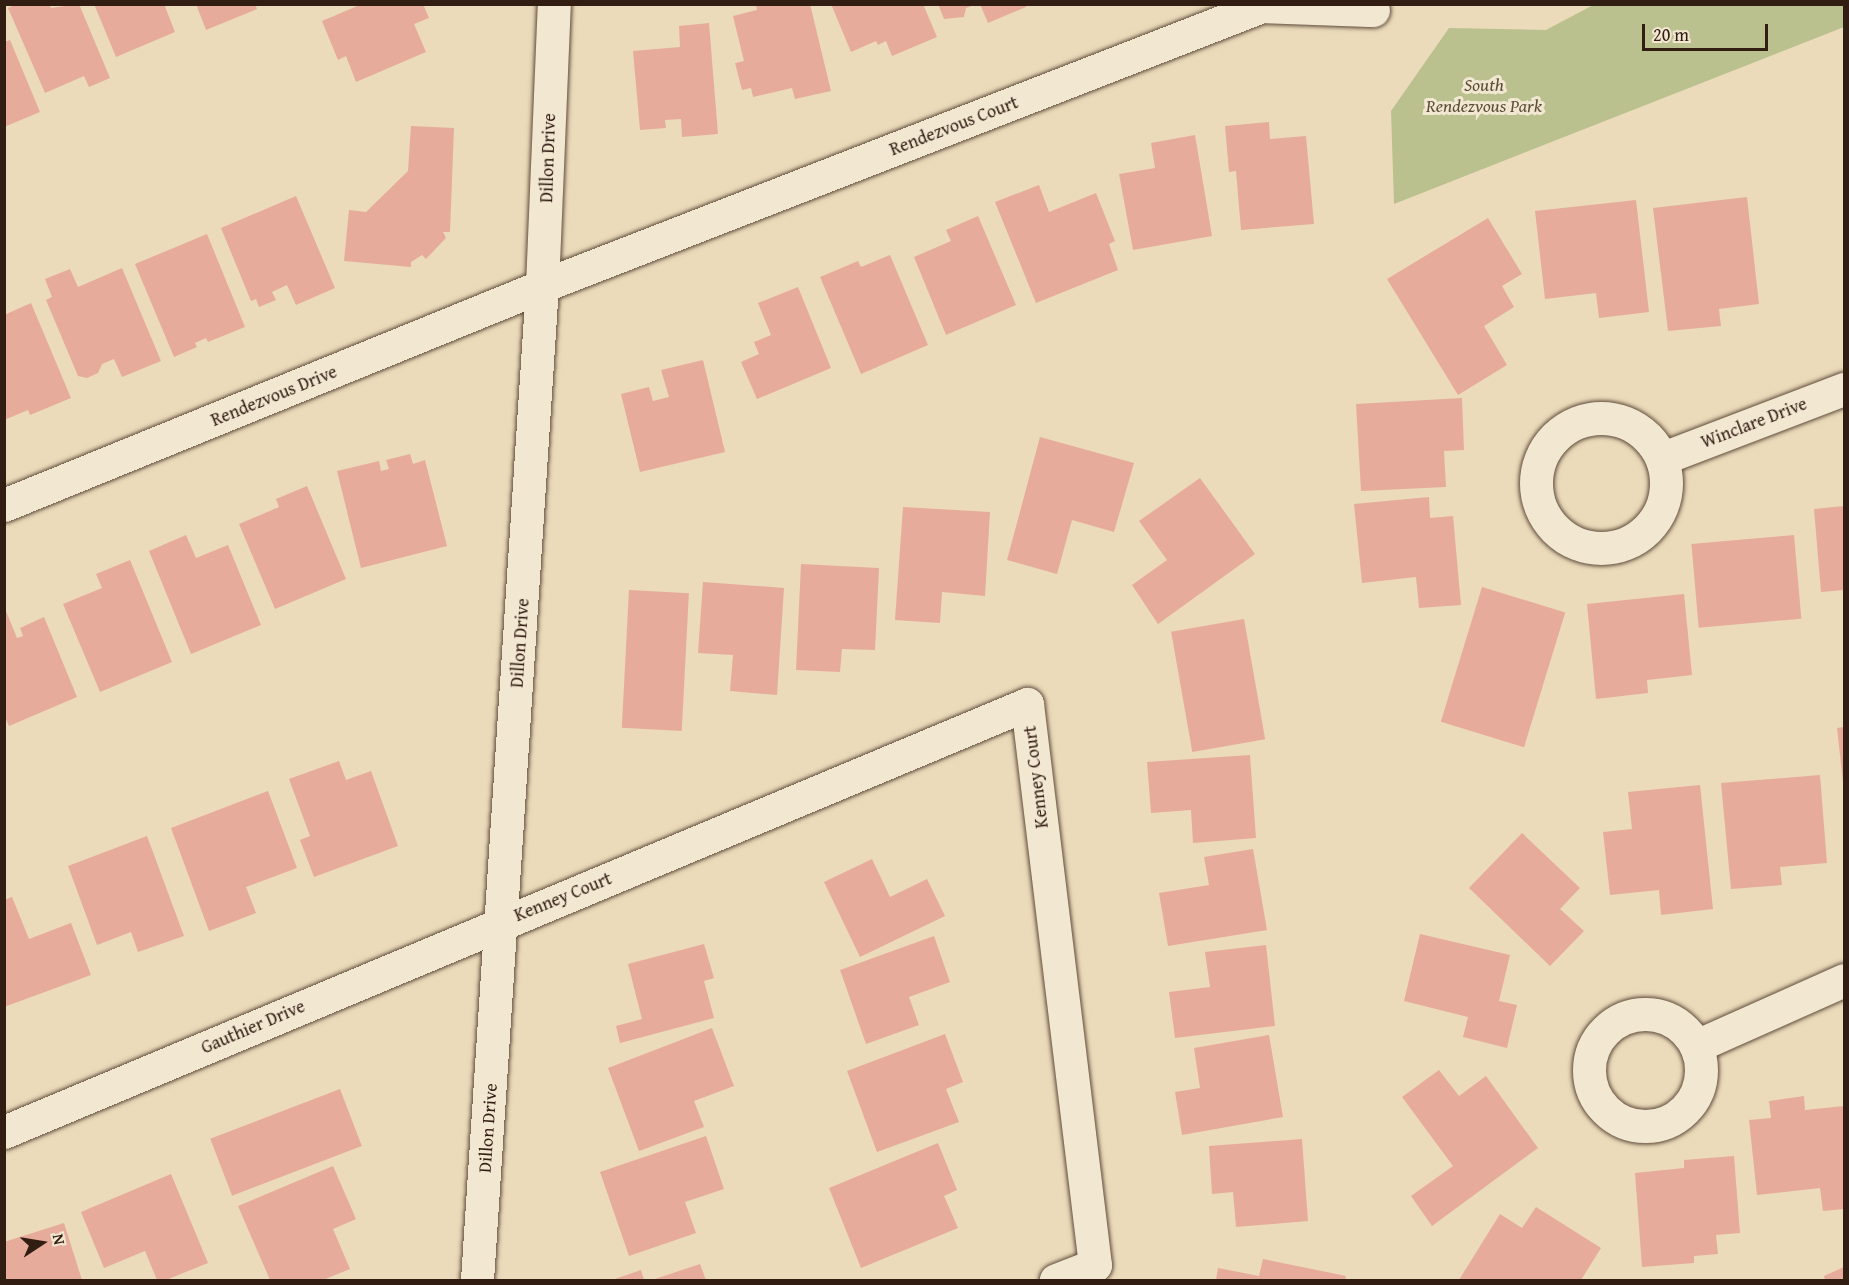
<!DOCTYPE html>
<style>
body{margin:0}
#map{position:relative;width:1849px;height:1285px;overflow:hidden;background:#ebdbba;font-family:"Gentium Book Plus",serif}
div>[style]{position:absolute}
.green>*{inset:0;background:#bac08e}
.building>*{inset:0;background:#e7ab9c;transform-origin:0 0}
.roads{filter:drop-shadow(0 0 2px #604c3c) drop-shadow(0 0 2px #604c3c)}
.street>*{height:33px;margin:-16.5px;padding:0 16.5px;transform-origin:16.5px;border-radius:16.5px;background:#f2e8d2}
.street>.ring{margin:-16.5px;padding:0;box-sizing:content-box;background:none;border:33px solid #f2e8d2;border-radius:50%}
span{translate:-50% -50%;white-space:nowrap;text-align:center;line-height:1.15;-webkit-text-stroke:6px #f2e8d2;paint-order:stroke}
.park-label{font-size:18px;color:#5b4e37;font-style:italic}
.street-label{font-size:18px;color:#321d12}
.frame{position:absolute;inset:0;border:6px solid #321d12;pointer-events:none}
.north{position:absolute;left:12px;top:1213px;width:60px;height:60px;-webkit-text-stroke:4px #f2e8d2;paint-order:stroke;rotate:78deg;font-size:16px;font-weight:700;line-height:24px;text-align:center;color:#321d12}
.north::after{content:'';display:block;margin:auto;width:21px;height:27px;background:#321d12;clip-path:polygon(50% 0,100% 100%,50% 72%,0 100%)}
.scale{position:absolute;left:1642px;top:24px;width:126px;height:27px;box-sizing:border-box;border:3px solid #321d12;border-top:0;padding-left:8px;font-size:18px;line-height:21px;white-space:nowrap;color:#321d12;-webkit-text-stroke:4px #f2e8d2;paint-order:stroke}
</style>
<div id="map">
<div class="green">
<i style="clip-path:polygon(1595px 4px,1844px 5px,1844px 27px,1394px 204px,1391px 111px,1449px 28px,1546px 30px)"></i>
</div>
<div class="building">
<i style="clip-path:polygon(16px 4px,49px 4px,51px 8px,79px 4px,110px 78px,89px 87px,84px 76px,45px 93px,8px 8px)"></i>
<i style="clip-path:polygon(94px 4px,164px 4px,175px 32px,116px 57px)"></i>
<i style="clip-path:polygon(196px 4px,255px 4px,257px 9px,206px 30px)"></i>
<i style="clip-path:polygon(362px 4px,423px 4px,429px 18px,414px 24px,426px 52px,356px 82px,346px 56px,338px 60px,322px 21px)"></i>
<i style="clip-path:polygon(756px 4px,810px 4px,831px 91px,795px 99px,792px 88px,753px 97px,751px 88px,742px 90px,735px 63px,744px 61px,733px 16px,757px 10px)"></i>
<i style="clip-path:polygon(831px 4px,923px 4px,937px 37px,892px 56px,886px 41px,878px 45px,876px 41px,851px 52px)"></i>
<i style="clip-path:polygon(938px 4px,974px 4px,974px 5px,966px 8px,964px 17px,944px 19px)"></i>
<i style="clip-path:polygon(980px 4px,1025px 4px,1026px 7px,988px 23px)"></i>
<i style="clip-path:polygon(709px 23px,718px 134px,682px 137px,681px 119px,665px 120px,666px 128px,640px 130px,633px 51px,680px 47px,679px 26px)"></i>
<i style="clip-path:polygon(10px 40px,40px 112px,4px 127px,4px 42px)"></i>
<i style="clip-path:polygon(1269px 122px,1270px 139px,1306px 136px,1314px 224px,1241px 230px,1236px 171px,1229px 172px,1225px 126px)"></i>
<i style="clip-path:polygon(411px 126px,454px 128px,450px 232px,443px 232px,446px 238px,426px 259px,422px 255px,411px 262px,411px 267px,344px 261px,349px 210px,366px 212px,408px 171px)"></i>
<i style="clip-path:polygon(1195px 135px,1212px 236px,1133px 250px,1119px 174px,1155px 168px,1151px 143px)"></i>
<i style="clip-path:polygon(1039px 185px,1049px 212px,1096px 193px,1115px 241px,1109px 244px,1118px 270px,1036px 303px,995px 202px)"></i>
<i style="clip-path:polygon(296px 196px,335px 288px,296px 305px,287px 285px,272px 292px,276px 300px,259px 307px,256px 299px,251px 301px,221px 228px)"></i>
<i style="clip-path:polygon(1747px 197px,1759px 304px,1719px 309px,1721px 326px,1668px 331px,1653px 208px)"></i>
<i style="clip-path:polygon(1636px 200px,1649px 312px,1599px 318px,1596px 293px,1545px 299px,1535px 211px)"></i>
<i style="clip-path:polygon(978px 216px,1016px 305px,946px 335px,914px 257px,951px 241px,946px 230px)"></i>
<i style="clip-path:polygon(1488px 218px,1522px 274px,1502px 286px,1514px 307px,1484px 326px,1507px 365px,1458px 395px,1387px 279px)"></i>
<i style="clip-path:polygon(207px 234px,245px 327px,208px 342px,206px 338px,195px 343px,197px 347px,174px 357px,135px 264px)"></i>
<i style="clip-path:polygon(890px 255px,928px 345px,861px 374px,820px 277px,858px 261px,861px 267px)"></i>
<i style="clip-path:polygon(122px 268px,161px 361px,122px 377px,114px 359px,102px 364px,98px 373px,87px 378px,78px 376px,46px 300px,52px 297px,45px 279px,70px 269px,78px 287px)"></i>
<i style="clip-path:polygon(798px 287px,831px 368px,757px 399px,741px 362px,759px 354px,754px 342px,771px 335px,758px 303px)"></i>
<i style="clip-path:polygon(31px 303px,71px 398px,30px 415px,28px 410px,4px 420px,4px 315px)"></i>
<i style="clip-path:polygon(703px 360px,725px 452px,640px 472px,621px 394px,649px 387px,653px 401px,669px 397px,661px 370px)"></i>
<i style="clip-path:polygon(1462px 398px,1464px 450px,1444px 451px,1446px 487px,1361px 491px,1356px 404px)"></i>
<i style="clip-path:polygon(1040px 437px,1134px 463px,1114px 532px,1072px 520px,1057px 574px,1007px 560px)"></i>
<i style="clip-path:polygon(410px 454px,413px 464px,425px 460px,447px 546px,361px 568px,337px 471px,379px 461px,381px 471px,389px 469px,386px 460px)"></i>
<i style="clip-path:polygon(1200px 478px,1255px 554px,1158px 624px,1132px 585px,1167px 560px,1139px 521px)"></i>
<i style="clip-path:polygon(307px 486px,346px 579px,275px 609px,239px 524px,279px 507px,276px 499px)"></i>
<i style="clip-path:polygon(1429px 497px,1430px 518px,1453px 516px,1461px 605px,1419px 608px,1416px 577px,1362px 583px,1354px 504px)"></i>
<i style="clip-path:polygon(1844px 506px,1844px 590px,1821px 592px,1814px 509px)"></i>
<i style="clip-path:polygon(903px 507px,990px 512px,985px 596px,942px 592px,940px 623px,895px 620px)"></i>
<i style="clip-path:polygon(186px 535px,196px 558px,228px 545px,261px 625px,191px 654px,149px 551px)"></i>
<i style="left:1794px;top:535px;width:84px;height:103px;rotate:85deg"></i>
<i style="clip-path:polygon(130px 560px,172px 662px,100px 692px,63px 604px,102px 588px,96px 574px)"></i>
<i style="clip-path:polygon(801px 564px,879px 568px,875px 650px,842px 649px,840px 672px,796px 670px)"></i>
<i style="clip-path:polygon(703px 582px,784px 588px,777px 695px,730px 691px,733px 655px,698px 653px)"></i>
<i style="left:1482px;top:587px;width:87px;height:141px;rotate:17deg"></i>
<i style="left:629px;top:590px;width:60px;height:138px;rotate:3deg"></i>
<i style="clip-path:polygon(1684px 594px,1692px 675px,1647px 680px,1648px 693px,1596px 699px,1587px 604px)"></i>
<i style="clip-path:polygon(6px 611px,17px 638px,23px 636px,20px 628px,44px 617px,77px 697px,9px 726px,4px 715px)"></i>
<i style="left:1244px;top:619px;width:122px;height:74px;rotate:80deg"></i>
<i style="clip-path:polygon(1844px 727px,1844px 782px,1843px 782px,1837px 728px)"></i>
<i style="clip-path:polygon(1250px 755px,1256px 838px,1193px 843px,1191px 810px,1151px 813px,1147px 762px)"></i>
<i style="clip-path:polygon(339px 761px,346px 780px,371px 771px,398px 846px,314px 877px,300px 840px,310px 836px,289px 779px)"></i>
<i style="clip-path:polygon(1820px 775px,1827px 863px,1780px 867px,1782px 885px,1731px 889px,1721px 783px)"></i>
<i style="clip-path:polygon(1700px 785px,1713px 909px,1661px 915px,1659px 890px,1610px 895px,1603px 832px,1632px 829px,1628px 792px)"></i>
<i style="clip-path:polygon(268px 791px,297px 868px,246px 887px,256px 913px,209px 931px,171px 828px)"></i>
<i style="clip-path:polygon(1522px 833px,1580px 888px,1560px 909px,1584px 931px,1550px 966px,1469px 888px)"></i>
<i style="clip-path:polygon(147px 836px,184px 936px,138px 952px,131px 932px,97px 945px,68px 866px)"></i>
<i style="clip-path:polygon(1253px 849px,1267px 930px,1168px 946px,1159px 893px,1209px 885px,1204px 857px)"></i>
<i style="clip-path:polygon(872px 859px,890px 897px,927px 879px,945px 916px,860px 957px,824px 882px)"></i>
<i style="clip-path:polygon(12px 897px,29px 939px,71px 923px,91px 975px,4px 1007px,4px 900px)"></i>
<i style="clip-path:polygon(1420px 934px,1510px 955px,1499px 1001px,1517px 1005px,1507px 1048px,1463px 1037px,1468px 1017px,1404px 1001px)"></i>
<i style="clip-path:polygon(934px 936px,950px 982px,909px 997px,919px 1025px,866px 1044px,840px 970px)"></i>
<i style="clip-path:polygon(704px 944px,714px 978px,704px 981px,714px 1018px,620px 1043px,616px 1026px,642px 1019px,628px 964px)"></i>
<i style="clip-path:polygon(1266px 945px,1275px 1026px,1175px 1038px,1169px 992px,1210px 987px,1205px 952px)"></i>
<i style="clip-path:polygon(712px 1028px,734px 1086px,694px 1101px,704px 1127px,639px 1151px,608px 1068px)"></i>
<i style="clip-path:polygon(945px 1034px,963px 1082px,946px 1089px,959px 1122px,877px 1152px,847px 1071px)"></i>
<i style="clip-path:polygon(1269px 1035px,1283px 1117px,1182px 1135px,1175px 1092px,1200px 1088px,1194px 1048px)"></i>
<i style="clip-path:polygon(1439px 1070px,1459px 1096px,1486px 1076px,1538px 1148px,1432px 1226px,1411px 1196px,1453px 1166px,1402px 1097px)"></i>
<i style="left:340px;top:1089px;width:61px;height:139px;rotate:69deg"></i>
<i style="clip-path:polygon(1804px 1096px,1805px 1110px,1844px 1106px,1844px 1209px,1823px 1211px,1820px 1188px,1757px 1195px,1749px 1120px,1771px 1118px,1769px 1101px)"></i>
<i style="clip-path:polygon(706px 1136px,724px 1189px,685px 1202px,696px 1233px,629px 1256px,600px 1172px)"></i>
<i style="clip-path:polygon(1302px 1139px,1308px 1221px,1236px 1227px,1233px 1192px,1212px 1194px,1209px 1146px)"></i>
<i style="clip-path:polygon(938px 1143px,957px 1190px,944px 1196px,958px 1228px,861px 1268px,829px 1188px)"></i>
<i style="clip-path:polygon(1734px 1156px,1740px 1233px,1716px 1235px,1718px 1254px,1694px 1256px,1694px 1263px,1642px 1267px,1635px 1173px,1684px 1168px,1684px 1160px)"></i>
<i style="clip-path:polygon(333px 1166px,356px 1219px,333px 1229px,350px 1269px,323px 1280px,270px 1280px,238px 1206px)"></i>
<i style="clip-path:polygon(171px 1174px,208px 1263px,166px 1280px,157px 1280px,145px 1251px,104px 1268px,81px 1212px)"></i>
<i style="clip-path:polygon(1536px 1207px,1601px 1248px,1581px 1280px,1459px 1280px,1500px 1214px,1522px 1228px)"></i>
<i style="clip-path:polygon(64px 1223px,82px 1280px,4px 1280px,4px 1242px)"></i>
<i style="clip-path:polygon(1263px 1259px,1346px 1276px,1345px 1280px,1216px 1280px,1218px 1268px,1259px 1276px)"></i>
<i style="clip-path:polygon(700px 1264px,706px 1280px,652px 1280px)"></i>
<i style="clip-path:polygon(1844px 1267px,1844px 1280px,1825px 1280px,1824px 1276px)"></i>
<i style="clip-path:polygon(641px 1270px,644px 1280px,612px 1280px)"></i>
</div>
<div class="roads">
<div class="street">
<i class="ring" style="left:1536px;top:418px;width:97px;height:97px"></i>
<i style="left:1663px;top:458px;width:194px;rotate:-20.9deg"></i>
<i style="left:4px;top:505px;width:581px;rotate:-22.15deg"></i>
<i style="left:542px;top:286px;width:773px;rotate:-21.25deg"></i>
<i style="left:1262px;top:6px;width:111px;rotate:2.1deg"></i>
<i class="ring" style="left:1589px;top:1014px;width:79px;height:79px"></i>
<i style="left:1696px;top:1046px;width:162px;rotate:-24deg"></i>
<i style="left:4px;top:1132px;width:1109px;rotate:-22.7deg"></i>
<i style="left:1027px;top:704px;width:565px;rotate:83.09deg"></i>
<i style="left:1095px;top:1265px;width:42px;rotate:159deg"></i>
<i style="left:477px;top:1280px;width:996px;rotate:-86.26deg"></i>
<i style="left:542px;top:286px;width:282px;rotate:-87.6deg"></i>
</div>
</div>
<div class="park-label">
<span style="left:1484px;top:96px">South<br>Rendezvous Park</span>
</div>
<div class="street-label">
<span style="left:954px;top:126px;rotate:-21deg">Rendezvous Court</span>
<span style="left:548px;top:158px;rotate:-88deg">Dillon Drive</span>
<span style="left:274px;top:396px;rotate:-22deg">Rendezvous Drive</span>
<span style="left:1754px;top:423px;rotate:-21deg">Winclare Drive</span>
<span style="left:520px;top:643px;rotate:-86deg">Dillon Drive</span>
<span style="left:1036px;top:777px;rotate:-97deg">Kenney Court</span>
<span style="left:563px;top:897px;rotate:-22deg">Kenney Court</span>
<span style="left:253px;top:1027px;rotate:-23deg">Gauthier Drive</span>
<span style="left:488px;top:1128px;rotate:-86deg">Dillon Drive</span>
</div>
<div class="frame"></div>
<div class="north">N</div>
<div class="scale">20 m</div>
</div>
